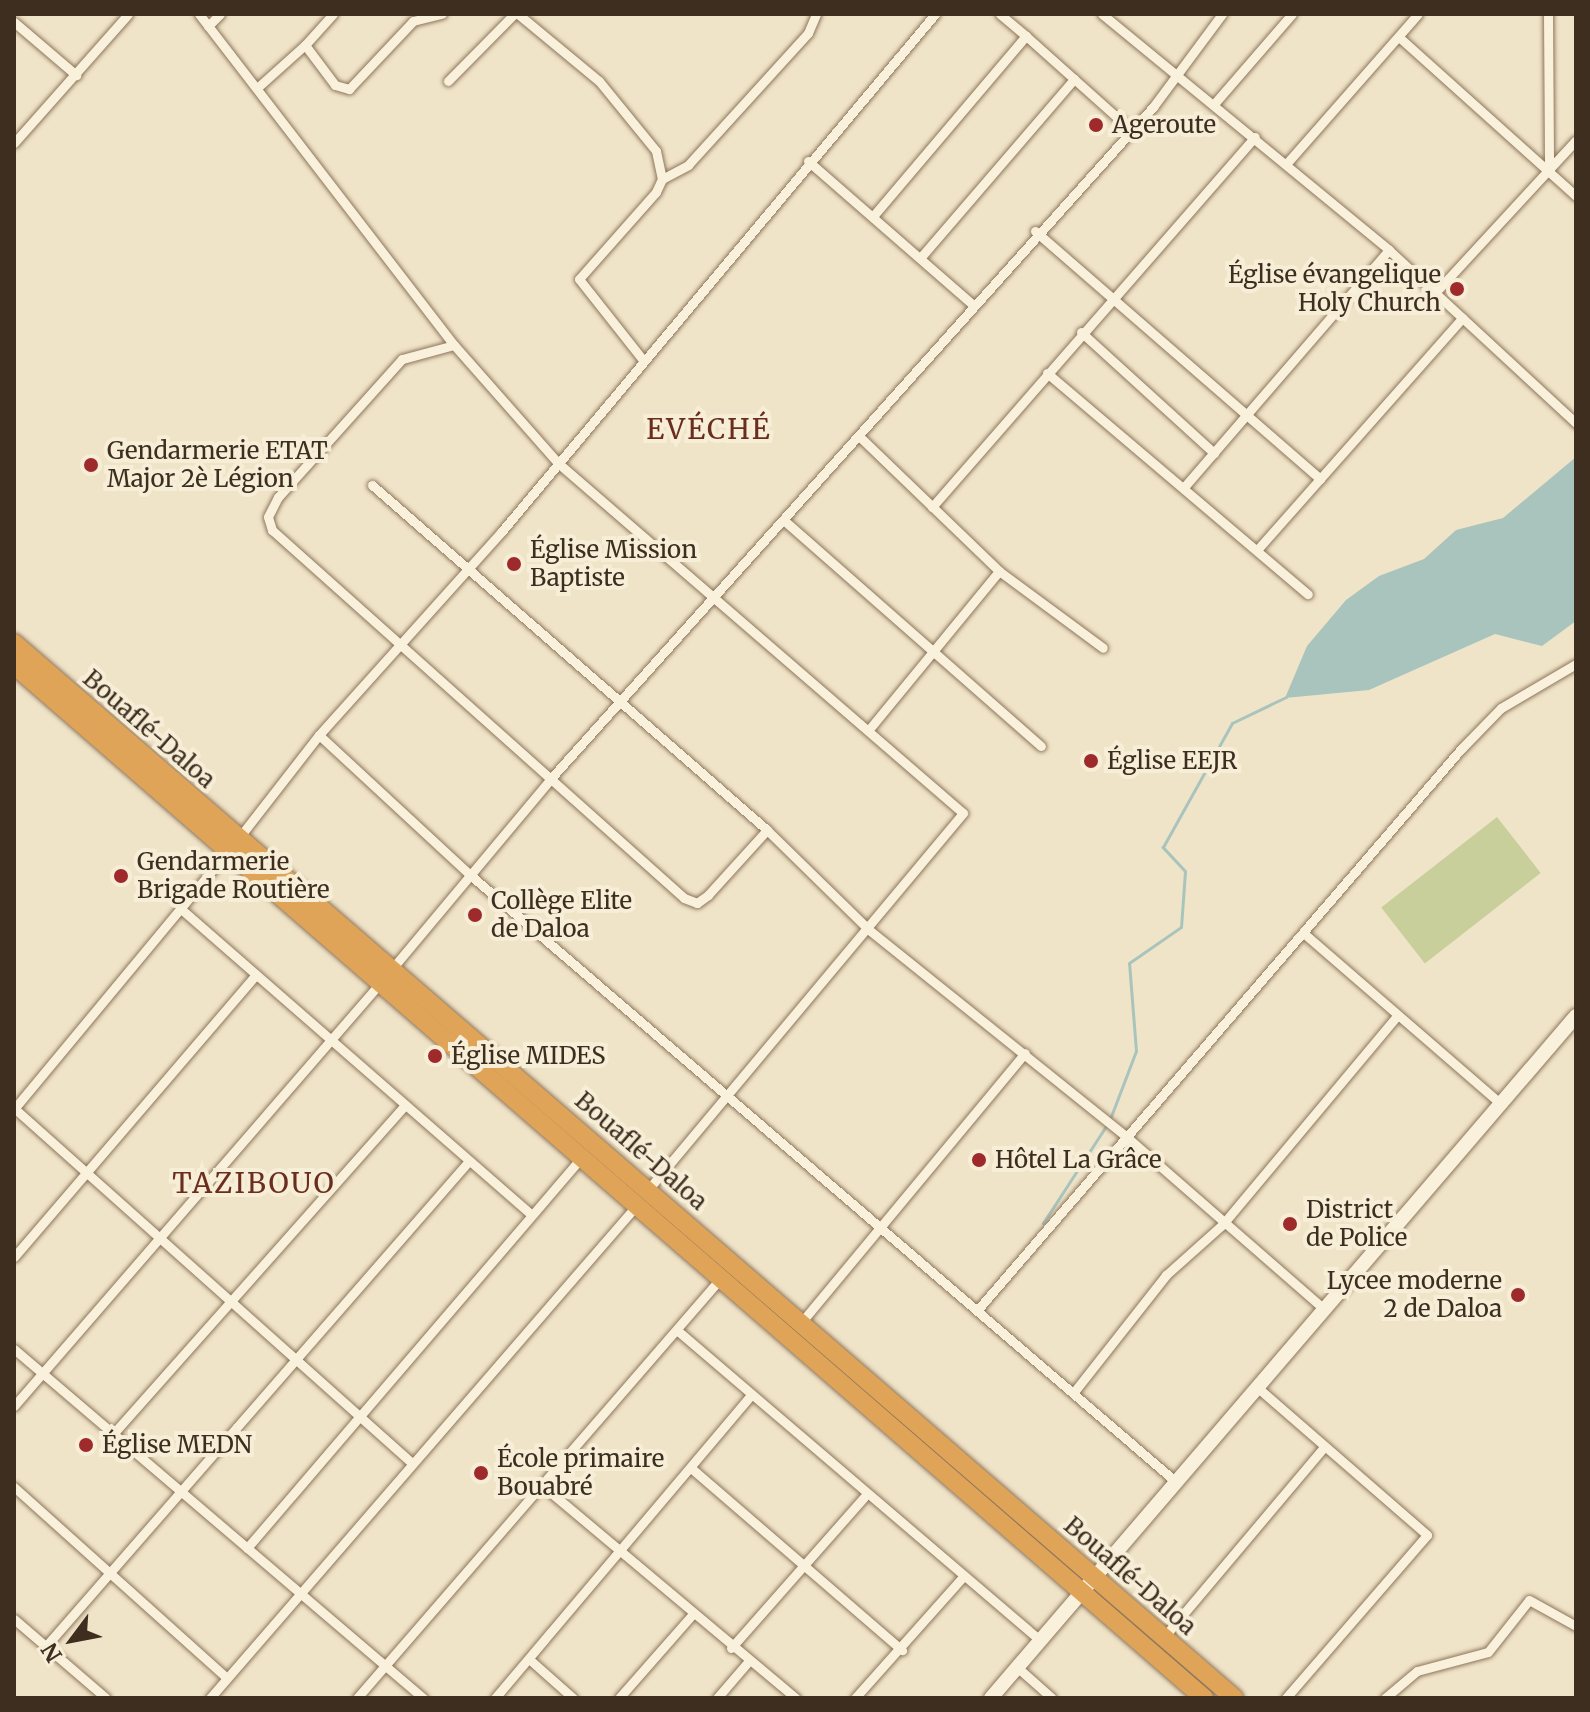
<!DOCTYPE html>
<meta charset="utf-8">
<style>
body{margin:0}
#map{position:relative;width:1590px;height:1712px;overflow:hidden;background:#f0e4c8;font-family:Merriweather,serif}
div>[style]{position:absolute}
.green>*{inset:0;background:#c9cf9b;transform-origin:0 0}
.water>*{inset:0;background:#a9c4bc}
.stream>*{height:3px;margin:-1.5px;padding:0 1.5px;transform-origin:1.5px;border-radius:1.5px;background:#a9c4bc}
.roads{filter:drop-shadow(0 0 2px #8d765c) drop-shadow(0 0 2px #8d765c)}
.street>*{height:9px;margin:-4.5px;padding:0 4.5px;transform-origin:4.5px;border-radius:4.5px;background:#faf1dc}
.secondary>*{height:14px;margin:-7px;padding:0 7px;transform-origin:7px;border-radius:7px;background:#faf1dc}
.highway>*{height:18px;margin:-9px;padding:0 9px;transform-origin:9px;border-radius:9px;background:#e0a458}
.dots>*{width:22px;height:22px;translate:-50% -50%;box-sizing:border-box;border:4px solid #f7eed8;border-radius:50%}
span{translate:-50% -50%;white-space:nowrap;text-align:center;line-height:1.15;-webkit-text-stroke:8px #f7eed8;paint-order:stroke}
.poi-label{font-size:24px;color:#3d2e20}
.left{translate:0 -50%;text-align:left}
.right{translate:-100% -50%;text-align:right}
.street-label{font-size:24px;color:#3d2e20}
.quarter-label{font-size:28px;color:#6b2e1e;letter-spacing:2px}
.frame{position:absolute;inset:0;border:16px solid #3d2e20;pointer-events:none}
.north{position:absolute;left:32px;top:1600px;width:80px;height:80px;-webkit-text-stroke:6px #f7eed8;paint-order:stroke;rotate:238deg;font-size:22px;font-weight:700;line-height:32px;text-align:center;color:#3d2e20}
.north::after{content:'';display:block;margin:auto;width:28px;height:36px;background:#3d2e20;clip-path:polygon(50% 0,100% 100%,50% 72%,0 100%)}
</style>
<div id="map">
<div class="green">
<i style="left:1497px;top:817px;width:71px;height:147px;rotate:52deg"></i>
</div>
<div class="water">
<i style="clip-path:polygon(1576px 457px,1576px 621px,1542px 646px,1495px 634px,1369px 690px,1285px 698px,1307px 646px,1346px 600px,1379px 576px,1424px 559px,1456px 530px,1503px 518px)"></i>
</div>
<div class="stream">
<i style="left:1110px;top:1119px;width:73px;rotate:-69.1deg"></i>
<i style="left:1136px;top:1051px;width:88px;rotate:-94.5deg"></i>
<i style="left:1129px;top:963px;width:63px;rotate:-34.7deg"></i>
<i style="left:1181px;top:927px;width:56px;rotate:-85.9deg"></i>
<i style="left:1185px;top:871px;width:33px;rotate:-133deg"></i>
<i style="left:1163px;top:847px;width:142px;rotate:-60.9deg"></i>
<i style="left:1232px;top:723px;width:60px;rotate:-25.7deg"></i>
<i style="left:1043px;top:1223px;width:116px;rotate:-57deg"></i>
</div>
<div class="roads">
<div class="street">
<i style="left:199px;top:14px;width:418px;rotate:52.4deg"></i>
<i style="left:454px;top:345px;width:157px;rotate:48.6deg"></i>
<i style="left:558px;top:463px;width:535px;rotate:40.83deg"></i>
<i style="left:963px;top:813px;width:490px;rotate:129.9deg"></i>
<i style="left:333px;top:14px;width:42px;rotate:132.1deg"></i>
<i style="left:305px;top:45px;width:50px;rotate:53.1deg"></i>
<i style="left:335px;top:85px;width:15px;rotate:16deg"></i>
<i style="left:349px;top:89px;width:93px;rotate:-46.7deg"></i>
<i style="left:413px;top:21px;width:30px;rotate:-14deg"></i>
<i style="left:518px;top:14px;width:105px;rotate:39.6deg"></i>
<i style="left:599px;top:81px;width:90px;rotate:50.8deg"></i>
<i style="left:656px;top:151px;width:29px;rotate:78deg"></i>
<i style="left:662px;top:179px;width:14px;rotate:115deg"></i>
<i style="left:656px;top:192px;width:116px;rotate:131.5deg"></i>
<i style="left:579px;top:279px;width:103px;rotate:51.7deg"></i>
<i style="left:1102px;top:14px;width:372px;rotate:39.4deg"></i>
<i style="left:1389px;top:250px;width:255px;rotate:42.8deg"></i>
<i style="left:1548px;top:14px;width:158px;rotate:89.6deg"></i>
<i style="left:14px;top:22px;width:82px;rotate:40.5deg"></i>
<i style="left:208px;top:26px;width:17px;rotate:-45deg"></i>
<i style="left:1026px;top:36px;width:141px;rotate:41.8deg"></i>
<i style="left:1400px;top:38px;width:237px;rotate:41.9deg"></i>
<i style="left:448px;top:81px;width:94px;rotate:-45.4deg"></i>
<i style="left:257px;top:88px;width:64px;rotate:-41.9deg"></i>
<i style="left:1214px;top:104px;width:119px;rotate:-49.1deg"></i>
<i style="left:14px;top:143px;width:172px;rotate:-48.5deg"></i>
<i style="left:808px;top:161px;width:219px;rotate:41.1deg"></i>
<i style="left:1287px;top:163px;width:198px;rotate:-48.7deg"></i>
<i style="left:662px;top:179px;width:30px;rotate:-28deg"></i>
<i style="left:688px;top:165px;width:178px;rotate:-47.7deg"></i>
<i style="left:808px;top:33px;width:21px;rotate:-67deg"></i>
<i style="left:874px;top:215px;width:235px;rotate:-49.7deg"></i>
<i style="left:1026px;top:36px;width:34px;rotate:-140deg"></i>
<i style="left:1035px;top:231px;width:378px;rotate:41deg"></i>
<i style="left:921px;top:257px;width:235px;rotate:-49.3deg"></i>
<i style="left:1434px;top:294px;width:209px;rotate:-47.3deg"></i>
<i style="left:1081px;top:332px;width:180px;rotate:42.3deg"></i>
<i style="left:454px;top:345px;width:54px;rotate:164.9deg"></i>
<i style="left:402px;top:359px;width:186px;rotate:131.9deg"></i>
<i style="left:278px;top:497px;width:22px;rotate:117deg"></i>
<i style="left:268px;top:517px;width:14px;rotate:73deg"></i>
<i style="left:272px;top:530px;width:552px;rotate:41.77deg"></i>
<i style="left:684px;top:898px;width:14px;rotate:21deg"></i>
<i style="left:697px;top:903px;width:14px;rotate:-36deg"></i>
<i style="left:708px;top:895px;width:88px;rotate:-47.8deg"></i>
<i style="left:1047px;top:373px;width:342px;rotate:40.3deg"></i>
<i style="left:861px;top:438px;width:192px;rotate:43.9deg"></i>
<i style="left:999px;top:571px;width:129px;rotate:36.5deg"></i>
<i style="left:372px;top:485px;width:524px;rotate:41.13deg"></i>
<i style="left:767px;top:830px;width:141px;rotate:44.4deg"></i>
<i style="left:868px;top:929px;width:334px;rotate:38.8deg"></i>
<i style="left:1128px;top:1138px;width:260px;rotate:41.1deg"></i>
<i style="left:1185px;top:486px;width:312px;rotate:-49.2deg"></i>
<i style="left:932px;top:507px;width:491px;rotate:-48.9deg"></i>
<i style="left:787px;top:523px;width:338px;rotate:41.3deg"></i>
<i style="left:1257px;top:550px;width:310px;rotate:-48.5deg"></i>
<i style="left:871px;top:727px;width:202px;rotate:-50.6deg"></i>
<i style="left:319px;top:735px;width:205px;rotate:42.8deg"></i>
<i style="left:469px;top:874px;width:931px;rotate:40.69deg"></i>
<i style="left:238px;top:839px;width:132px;rotate:-52.1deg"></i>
<i style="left:319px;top:735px;width:274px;rotate:-48.1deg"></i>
<i style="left:502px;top:531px;width:674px;rotate:-50.05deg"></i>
<i style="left:180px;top:908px;width:463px;rotate:41.1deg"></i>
<i style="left:1307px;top:936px;width:257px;rotate:40.9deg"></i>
<i style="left:391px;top:970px;width:253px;rotate:-50.1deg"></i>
<i style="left:553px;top:776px;width:899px;rotate:-48.11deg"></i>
<i style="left:1153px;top:107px;width:116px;rotate:-53.4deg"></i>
<i style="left:14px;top:1108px;width:533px;rotate:41.73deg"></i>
<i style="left:14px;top:1109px;width:337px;rotate:-50.3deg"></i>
<i style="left:14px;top:1257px;width:372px;rotate:-49.4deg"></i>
<i style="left:980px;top:1307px;width:737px;rotate:-49.24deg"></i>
<i style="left:1461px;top:749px;width:57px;rotate:-45.7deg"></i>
<i style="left:1501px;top:708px;width:87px;rotate:-30.4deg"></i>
<i style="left:800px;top:1324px;width:352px;rotate:-50.3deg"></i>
<i style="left:678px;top:1331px;width:477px;rotate:40.5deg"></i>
<i style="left:14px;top:1349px;width:538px;rotate:40.47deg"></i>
<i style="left:1258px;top:1388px;width:224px;rotate:41deg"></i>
<i style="left:1427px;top:1535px;width:216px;rotate:130.9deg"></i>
<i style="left:1074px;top:1392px;width:149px;rotate:-51.8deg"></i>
<i style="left:1166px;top:1275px;width:76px;rotate:-41.8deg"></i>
<i style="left:1223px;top:1224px;width:271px;rotate:-50.1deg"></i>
<i style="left:14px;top:1406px;width:561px;rotate:-49.12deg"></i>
<i style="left:113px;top:1434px;width:438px;rotate:-48.4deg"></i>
<i style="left:691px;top:1468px;width:279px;rotate:40.8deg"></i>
<i style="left:543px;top:1486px;width:330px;rotate:40deg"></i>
<i style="left:14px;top:1487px;width:286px;rotate:41.9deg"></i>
<i style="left:247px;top:1548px;width:513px;rotate:-49.42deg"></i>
<i style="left:14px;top:1619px;width:121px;rotate:40.7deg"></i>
<i style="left:1164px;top:1637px;width:248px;rotate:-49.9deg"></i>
<i style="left:46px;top:1646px;width:642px;rotate:-48.91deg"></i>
<i style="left:731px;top:1648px;width:201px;rotate:-48.6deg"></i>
<i style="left:529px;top:1659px;width:59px;rotate:41.6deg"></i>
<i style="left:1018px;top:1668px;width:45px;rotate:41.4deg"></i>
<i style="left:210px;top:1698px;width:651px;rotate:-49.11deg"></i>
<i style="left:357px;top:1698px;width:556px;rotate:-49.09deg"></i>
<i style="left:495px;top:1698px;width:397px;rotate:-49.8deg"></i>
<i style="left:619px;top:1698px;width:111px;rotate:-48.7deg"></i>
<i style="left:717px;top:1698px;width:48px;rotate:-49.3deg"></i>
<i style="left:855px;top:1698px;width:161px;rotate:-48.3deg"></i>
<i style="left:1385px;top:1698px;width:42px;rotate:-40.2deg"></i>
<i style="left:1417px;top:1671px;width:73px;rotate:-15deg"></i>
<i style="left:1488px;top:1652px;width:66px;rotate:-51.7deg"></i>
<i style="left:1529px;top:1600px;width:54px;rotate:29deg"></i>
</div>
<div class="secondary">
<i style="left:991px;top:1698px;width:899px;rotate:-49.38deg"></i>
</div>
<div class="highway">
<i style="left:14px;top:643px;width:1613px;rotate:40.85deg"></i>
<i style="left:14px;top:665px;width:1576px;rotate:40.96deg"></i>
</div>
</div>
<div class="dots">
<i style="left:1096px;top:125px;background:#9e2a2b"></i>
<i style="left:1457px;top:289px;background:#9e2a2b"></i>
<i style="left:91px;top:465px;background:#9e2a2b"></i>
<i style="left:514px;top:564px;background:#9e2a2b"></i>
<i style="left:1091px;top:761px;background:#9e2a2b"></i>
<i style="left:121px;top:876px;background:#9e2a2b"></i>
<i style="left:475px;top:915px;background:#9e2a2b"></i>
<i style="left:435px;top:1056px;background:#9e2a2b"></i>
<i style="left:979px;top:1160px;background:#9e2a2b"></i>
<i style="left:1290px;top:1224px;background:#9e2a2b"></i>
<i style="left:1518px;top:1295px;background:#9e2a2b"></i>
<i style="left:86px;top:1445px;background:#9e2a2b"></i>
<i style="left:481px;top:1473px;background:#9e2a2b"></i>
</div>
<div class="poi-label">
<span class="left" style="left:1112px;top:125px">Ageroute</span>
<span class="right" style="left:1441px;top:289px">Église évangelique<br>Holy Church</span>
<span class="left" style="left:107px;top:465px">Gendarmerie ETAT<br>Major 2è Légion</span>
<span class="left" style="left:530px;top:564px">Église Mission<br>Baptiste</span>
<span class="left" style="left:1107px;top:761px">Église EEJR</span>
<span class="left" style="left:137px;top:876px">Gendarmerie<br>Brigade Routière</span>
<span class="left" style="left:491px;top:915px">Collège Elite<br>de Daloa</span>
<span class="left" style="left:451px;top:1056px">Église MIDES</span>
<span class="left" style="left:995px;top:1160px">Hôtel La Grâce</span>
<span class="left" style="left:1306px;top:1224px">District<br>de Police</span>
<span class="right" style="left:1502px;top:1295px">Lycee moderne<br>2 de Daloa</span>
<span class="left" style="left:102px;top:1445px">Église MEDN</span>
<span class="left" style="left:497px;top:1473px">École primaire<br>Bouabré</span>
</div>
<div class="street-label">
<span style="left:149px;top:729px;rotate:41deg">Bouaflé-Daloa</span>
<span style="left:641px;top:1151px;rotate:41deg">Bouaflé-Daloa</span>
<span style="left:1130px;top:1576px;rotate:41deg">Bouaflé-Daloa</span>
</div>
<div class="quarter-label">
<span style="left:709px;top:429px">EVÉCHÉ</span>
<span style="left:254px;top:1183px">TAZIBOUO</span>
</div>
<div class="frame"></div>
<div class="north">N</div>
</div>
